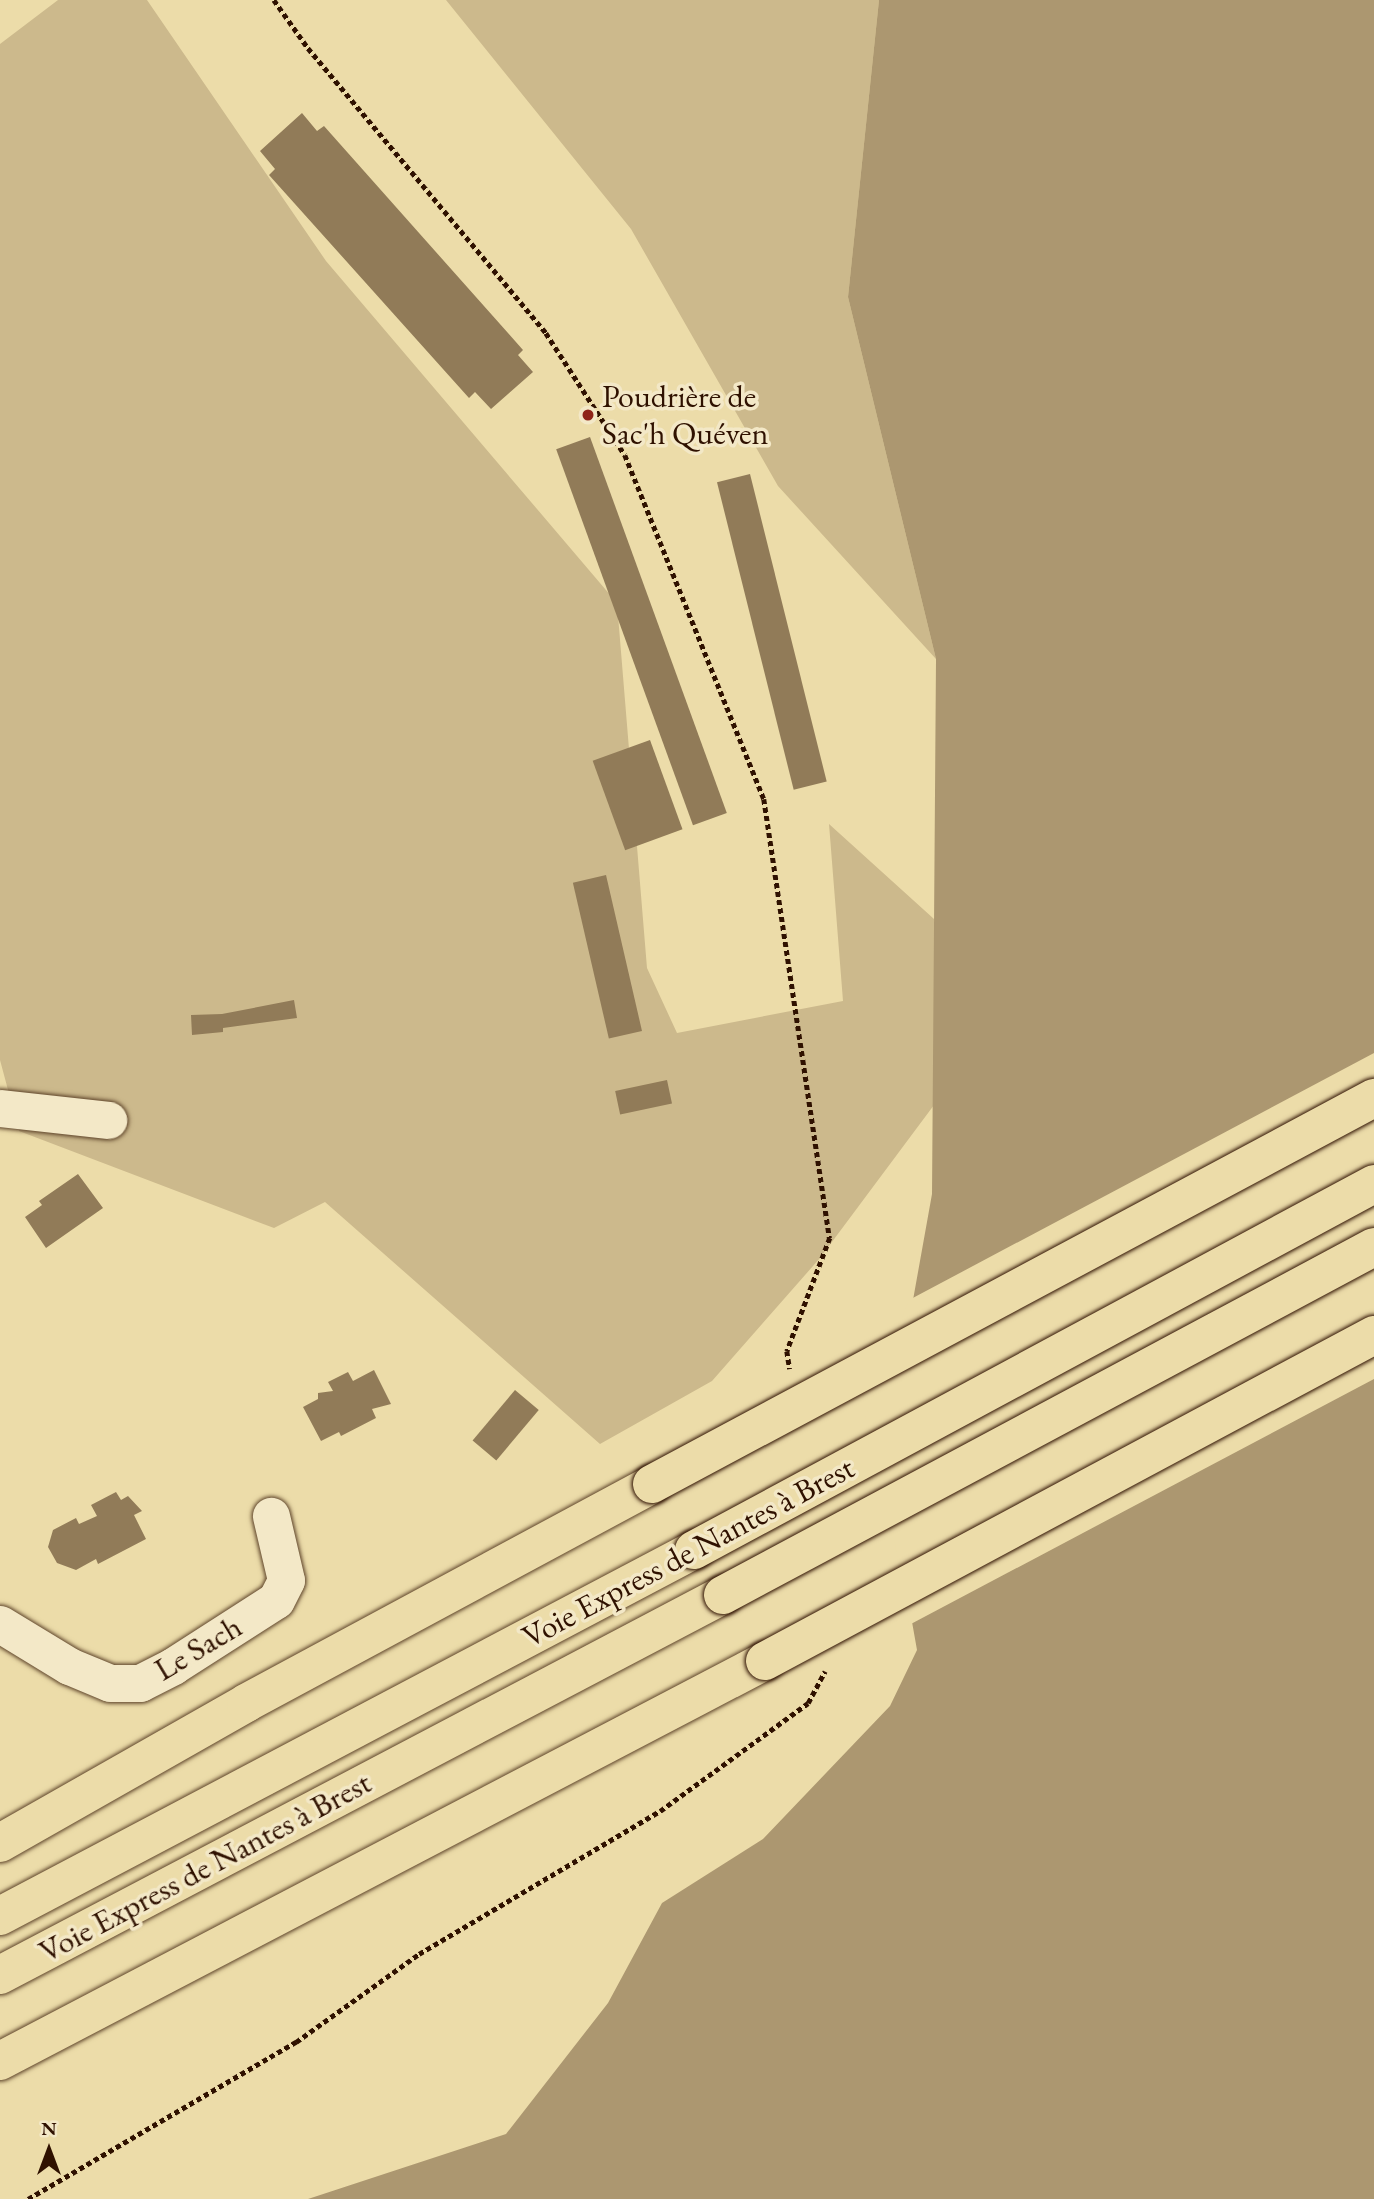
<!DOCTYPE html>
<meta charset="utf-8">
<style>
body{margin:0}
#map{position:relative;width:1374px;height:2199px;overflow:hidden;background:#ecdca9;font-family:"EB Garamond",serif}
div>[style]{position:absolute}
.green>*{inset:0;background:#ccb98c}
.water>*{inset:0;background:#ac9770}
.pier>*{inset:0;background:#ecdca9}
.building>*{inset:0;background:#917b58;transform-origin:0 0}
.path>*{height:4.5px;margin-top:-2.25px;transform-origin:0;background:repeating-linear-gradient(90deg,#2f1100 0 5px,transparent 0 8.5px)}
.roads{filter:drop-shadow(0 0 2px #5e442a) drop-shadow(0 0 2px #5e442a)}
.minor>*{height:37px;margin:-18.5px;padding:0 18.5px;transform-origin:18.5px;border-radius:18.5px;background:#f3e8c7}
.highway>*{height:38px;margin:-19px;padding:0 19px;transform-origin:19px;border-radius:19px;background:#ecdca9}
.bridges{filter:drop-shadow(0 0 2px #2f1100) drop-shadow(0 0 2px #2f1100)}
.highway-bridge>*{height:38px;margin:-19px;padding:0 19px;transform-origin:19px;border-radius:19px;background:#ecdca9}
.dots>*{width:19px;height:19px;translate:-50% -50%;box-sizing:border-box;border:4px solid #f3e8c7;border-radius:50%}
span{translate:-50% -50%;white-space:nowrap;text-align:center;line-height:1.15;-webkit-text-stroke:7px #f3e8c7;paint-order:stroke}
.poi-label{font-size:32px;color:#2f1100}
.left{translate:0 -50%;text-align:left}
.street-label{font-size:32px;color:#2f1100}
.north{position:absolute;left:14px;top:2115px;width:70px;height:70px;-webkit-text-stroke:5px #f3e8c7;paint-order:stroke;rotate:0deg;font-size:19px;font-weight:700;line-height:28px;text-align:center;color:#2f1100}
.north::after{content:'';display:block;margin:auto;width:24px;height:32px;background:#2f1100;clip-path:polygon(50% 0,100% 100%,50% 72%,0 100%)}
</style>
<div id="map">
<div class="green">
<i style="clip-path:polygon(58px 0,147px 0,326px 261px,617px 603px,647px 968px,677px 1033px,843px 1001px,829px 824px,934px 919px,934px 1105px,820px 1258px,712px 1381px,600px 1444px,325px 1202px,274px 1228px,19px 1131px,0 1060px,0 44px)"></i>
<i style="clip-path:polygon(446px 0,879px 0,848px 297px,936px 659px,778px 486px,631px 229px)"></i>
</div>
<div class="water">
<i style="clip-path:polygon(879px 0,1374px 0,1374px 2199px,308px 2199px,506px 2134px,608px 2003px,662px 1903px,763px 1839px,890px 1706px,917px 1650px,898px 1543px,913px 1300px,932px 1194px,936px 659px,848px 297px)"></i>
</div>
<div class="pier">
<i style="clip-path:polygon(1374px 1053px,1374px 1379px,909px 1625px,895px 1544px,865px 1417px,909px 1300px)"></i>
</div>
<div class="building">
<i style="clip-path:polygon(302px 113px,317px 131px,324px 126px,523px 350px,518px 355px,533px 372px,491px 409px,475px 392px,469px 398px,269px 175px,275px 169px,260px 151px)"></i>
<i style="left:590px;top:437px;width:400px;height:36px;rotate:70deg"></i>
<i style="left:750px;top:474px;width:317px;height:34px;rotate:76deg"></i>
<i style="left:650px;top:740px;width:95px;height:61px;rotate:70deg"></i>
<i style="left:606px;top:875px;width:160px;height:34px;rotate:77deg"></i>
<i style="clip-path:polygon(294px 1000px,297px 1018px,223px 1028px,223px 1032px,192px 1035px,191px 1015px,222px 1014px)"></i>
<i style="left:667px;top:1080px;width:24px;height:53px;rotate:78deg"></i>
<i style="clip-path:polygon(78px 1174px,103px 1208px,46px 1248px,25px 1217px,42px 1205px,39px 1201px)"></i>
<i style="clip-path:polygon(374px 1370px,391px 1404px,372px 1409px,376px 1418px,341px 1436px,339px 1432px,321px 1441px,303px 1407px,318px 1399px,318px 1393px,333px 1391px,328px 1382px,348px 1372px,353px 1381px)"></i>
<i style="left:515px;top:1390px;width:31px;height:66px;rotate:40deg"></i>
<i style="clip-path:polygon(116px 1492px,121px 1500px,128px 1496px,142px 1511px,134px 1515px,146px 1539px,98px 1564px,96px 1559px,76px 1570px,57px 1563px,48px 1547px,53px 1530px,76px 1518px,79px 1524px,97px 1516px,91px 1505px)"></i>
</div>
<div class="path">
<i style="left:274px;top:0;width:59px;rotate:54.7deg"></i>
<i style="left:308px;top:48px;width:371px;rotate:50.1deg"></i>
<i style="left:546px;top:333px;width:145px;rotate:57.1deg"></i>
<i style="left:625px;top:455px;width:371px;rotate:68deg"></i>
<i style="left:764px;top:799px;width:444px;rotate:81.5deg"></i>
<i style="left:830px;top:1238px;width:121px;rotate:110.8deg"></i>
<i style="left:787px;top:1351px;width:18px;rotate:81deg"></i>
<i style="left:28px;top:2199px;width:311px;rotate:-30.4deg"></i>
<i style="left:296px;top:2042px;width:151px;rotate:-35.6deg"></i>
<i style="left:419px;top:1954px;width:280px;rotate:-30.7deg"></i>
<i style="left:660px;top:1811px;width:183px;rotate:-36.1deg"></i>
<i style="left:808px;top:1703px;width:36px;rotate:-62deg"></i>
</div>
<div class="roads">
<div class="minor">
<i style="left:0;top:1108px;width:109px;rotate:6.3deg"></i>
<i style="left:0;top:1624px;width:81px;rotate:31.3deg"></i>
<i style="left:69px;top:1666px;width:44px;rotate:22.5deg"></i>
<i style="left:110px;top:1683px;width:30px"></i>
<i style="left:140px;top:1683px;width:37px;rotate:-27deg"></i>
<i style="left:173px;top:1666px;width:122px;rotate:-32.7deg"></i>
<i style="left:276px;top:1600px;width:22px;rotate:-63deg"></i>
<i style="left:286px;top:1580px;width:66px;rotate:-103.2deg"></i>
</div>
<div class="highway">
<i style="left:0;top:1843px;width:283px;rotate:-29.6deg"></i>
<i style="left:246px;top:1703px;width:461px;rotate:-28.3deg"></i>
<i style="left:0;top:1916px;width:785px;rotate:-27.81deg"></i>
<i style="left:0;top:1975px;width:817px;rotate:-27.73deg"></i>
<i style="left:0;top:2061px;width:863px;rotate:-27.6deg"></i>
</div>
</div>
<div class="bridges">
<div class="highway-bridge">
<i style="left:652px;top:1484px;width:819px;rotate:-28.13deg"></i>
<i style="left:694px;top:1550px;width:772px;rotate:-28.29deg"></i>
<i style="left:723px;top:1595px;width:738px;rotate:-28.13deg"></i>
<i style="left:765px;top:1661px;width:691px;rotate:-28.16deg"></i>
</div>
</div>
<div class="dots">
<i style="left:588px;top:415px;background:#8f2418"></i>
</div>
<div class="poi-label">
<span class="left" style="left:602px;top:415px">Poudrière de<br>Sac'h Quéven</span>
</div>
<div class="street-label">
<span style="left:688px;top:1552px;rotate:-28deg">Voie Express de Nantes à Brest</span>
<span style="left:198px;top:1648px;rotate:-31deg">Le Sach</span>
<span style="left:205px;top:1867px;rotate:-28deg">Voie Express de Nantes à Brest</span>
</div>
<div class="north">N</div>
</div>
